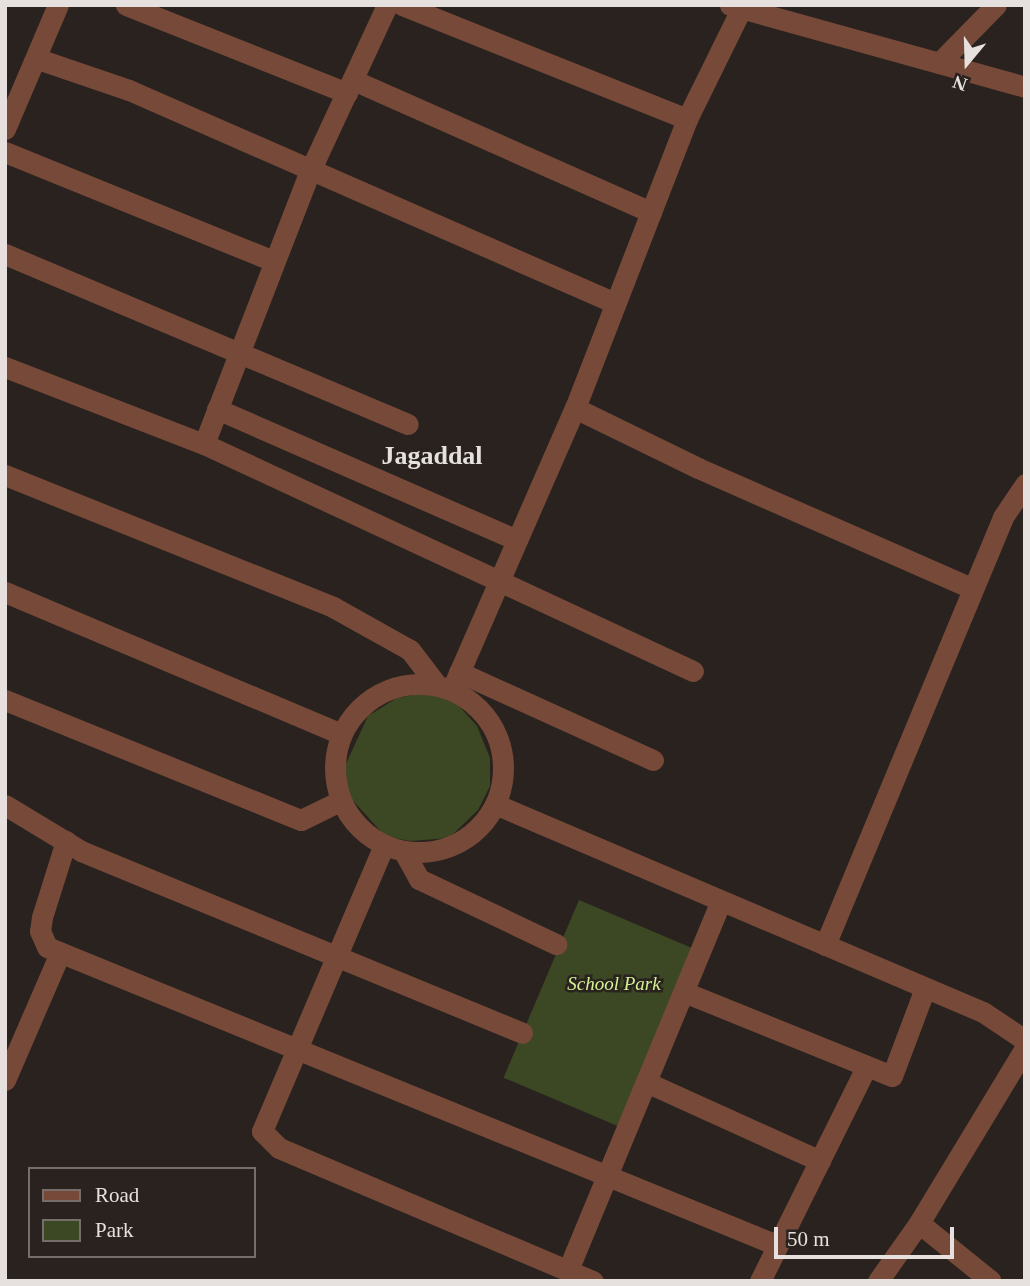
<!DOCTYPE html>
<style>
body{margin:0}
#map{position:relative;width:1030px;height:1286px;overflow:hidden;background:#29221e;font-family:"Times New Roman",serif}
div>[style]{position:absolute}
.green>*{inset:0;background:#3c4823;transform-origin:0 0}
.minor>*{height:21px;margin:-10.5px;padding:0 10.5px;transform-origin:10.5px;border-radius:10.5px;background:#774939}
.minor>.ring{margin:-10.5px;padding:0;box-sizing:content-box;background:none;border:21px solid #774939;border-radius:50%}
span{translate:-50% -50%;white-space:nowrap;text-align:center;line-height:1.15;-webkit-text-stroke:5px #29221e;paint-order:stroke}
.park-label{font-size:19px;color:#d3f294;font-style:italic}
.district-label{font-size:26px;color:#e6e1de;font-weight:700}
.frame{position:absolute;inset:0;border:7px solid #e6e1de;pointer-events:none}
.legend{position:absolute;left:28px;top:1167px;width:228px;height:91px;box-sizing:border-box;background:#29221e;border:2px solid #756e6b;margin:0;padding:9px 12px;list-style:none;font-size:21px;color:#e6e1de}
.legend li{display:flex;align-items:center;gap:14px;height:35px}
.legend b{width:35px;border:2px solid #756e6b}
.north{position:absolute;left:932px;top:28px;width:70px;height:70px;-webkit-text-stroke:5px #29221e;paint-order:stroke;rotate:199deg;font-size:19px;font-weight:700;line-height:28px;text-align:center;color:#e6e1de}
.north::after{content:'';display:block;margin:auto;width:24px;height:32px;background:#e6e1de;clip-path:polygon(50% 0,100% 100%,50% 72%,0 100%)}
.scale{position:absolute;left:774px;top:1227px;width:180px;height:32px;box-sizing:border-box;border:4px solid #e6e1de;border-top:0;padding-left:9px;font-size:21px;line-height:24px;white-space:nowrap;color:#e6e1de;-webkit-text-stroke:5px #29221e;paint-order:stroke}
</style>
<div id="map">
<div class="green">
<i style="clip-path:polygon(430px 692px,458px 705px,477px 726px,490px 758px,490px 786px,478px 810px,449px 838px,410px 841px,385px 836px,347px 794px,344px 768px,368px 716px,397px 698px)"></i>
<i style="left:579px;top:900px;width:129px;height:193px;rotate:23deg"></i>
</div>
<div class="minor">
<i style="left:126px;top:5px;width:238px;rotate:21.7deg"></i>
<i style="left:402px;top:5px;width:307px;rotate:21.8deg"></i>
<i style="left:730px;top:5px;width:306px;rotate:15.5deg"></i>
<i style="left:38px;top:59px;width:96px;rotate:18.8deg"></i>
<i style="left:129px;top:90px;width:531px;rotate:23.67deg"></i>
<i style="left:939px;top:63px;width:81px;rotate:-45.5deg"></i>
<i style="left:353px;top:80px;width:326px;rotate:23.9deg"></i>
<i style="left:5px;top:129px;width:135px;rotate:-66.9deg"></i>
<i style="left:5px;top:152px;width:289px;rotate:22.1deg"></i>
<i style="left:5px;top:254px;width:437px;rotate:22.9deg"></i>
<i style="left:5px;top:367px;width:213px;rotate:21.2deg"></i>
<i style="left:204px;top:444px;width:539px;rotate:24.9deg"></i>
<i style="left:575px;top:408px;width:137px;rotate:26deg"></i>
<i style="left:698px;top:468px;width:300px;rotate:23.7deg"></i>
<i style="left:217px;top:409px;width:327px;rotate:23.6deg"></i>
<i style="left:204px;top:444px;width:293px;rotate:-68.8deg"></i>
<i style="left:310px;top:171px;width:183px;rotate:-65.1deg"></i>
<i style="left:5px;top:475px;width:354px;rotate:21.9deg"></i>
<i style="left:333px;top:607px;width:88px;rotate:29.2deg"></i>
<i style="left:410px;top:650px;width:43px;rotate:52.6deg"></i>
<i style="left:5px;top:592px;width:365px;rotate:22.9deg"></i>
<i style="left:459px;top:672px;width:213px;rotate:24.4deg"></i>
<i class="ring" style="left:335px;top:684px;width:147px;height:147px"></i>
<i style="left:452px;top:689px;width:307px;rotate:-66.4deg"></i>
<i style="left:575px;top:408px;width:310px;rotate:-68.8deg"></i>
<i style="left:687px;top:119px;width:127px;rotate:-63.8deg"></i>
<i style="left:5px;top:700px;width:319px;rotate:22.1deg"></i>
<i style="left:301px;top:820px;width:43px;rotate:-26deg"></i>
<i style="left:495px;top:804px;width:530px;rotate:23.09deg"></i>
<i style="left:983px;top:1012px;width:50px;rotate:33.7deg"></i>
<i style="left:5px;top:805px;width:89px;rotate:31.2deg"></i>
<i style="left:81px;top:851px;width:477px;rotate:22.4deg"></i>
<i style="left:66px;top:841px;width:80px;rotate:107.5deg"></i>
<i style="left:42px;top:917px;width:14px;rotate:98deg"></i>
<i style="left:40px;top:931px;width:17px;rotate:66deg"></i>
<i style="left:47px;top:947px;width:788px;rotate:22.21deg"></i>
<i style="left:384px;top:845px;width:311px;rotate:113.1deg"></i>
<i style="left:262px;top:1131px;width:24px;rotate:45deg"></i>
<i style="left:279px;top:1148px;width:341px;rotate:23deg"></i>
<i style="left:404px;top:852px;width:31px;rotate:61deg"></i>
<i style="left:419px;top:879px;width:152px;rotate:25.4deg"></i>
<i style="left:825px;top:945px;width:464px;rotate:-67.4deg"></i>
<i style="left:1003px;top:517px;width:40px;rotate:-56deg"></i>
<i style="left:684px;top:992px;width:224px;rotate:22deg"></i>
<i style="left:892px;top:1076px;width:94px;rotate:-69.4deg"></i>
<i style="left:5px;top:1080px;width:138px;rotate:-66.6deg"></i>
<i style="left:646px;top:1082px;width:191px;rotate:24.4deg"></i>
<i style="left:919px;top:1223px;width:92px;rotate:38.9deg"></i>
<i style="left:568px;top:1270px;width:399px;rotate:-67.5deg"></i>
<i style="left:760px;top:1281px;width:239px;rotate:-63.6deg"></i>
<i style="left:878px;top:1281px;width:71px;rotate:-54.7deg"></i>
<i style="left:919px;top:1223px;width:205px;rotate:-58.8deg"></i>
</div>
<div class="park-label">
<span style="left:614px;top:984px">School Park</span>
</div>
<div class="district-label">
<span style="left:432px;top:456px">Jagaddal</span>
</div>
<div class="frame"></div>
<ul class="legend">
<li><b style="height:9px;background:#774939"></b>Road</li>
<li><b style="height:19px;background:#3c4823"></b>Park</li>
</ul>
<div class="north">N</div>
<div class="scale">50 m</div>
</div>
